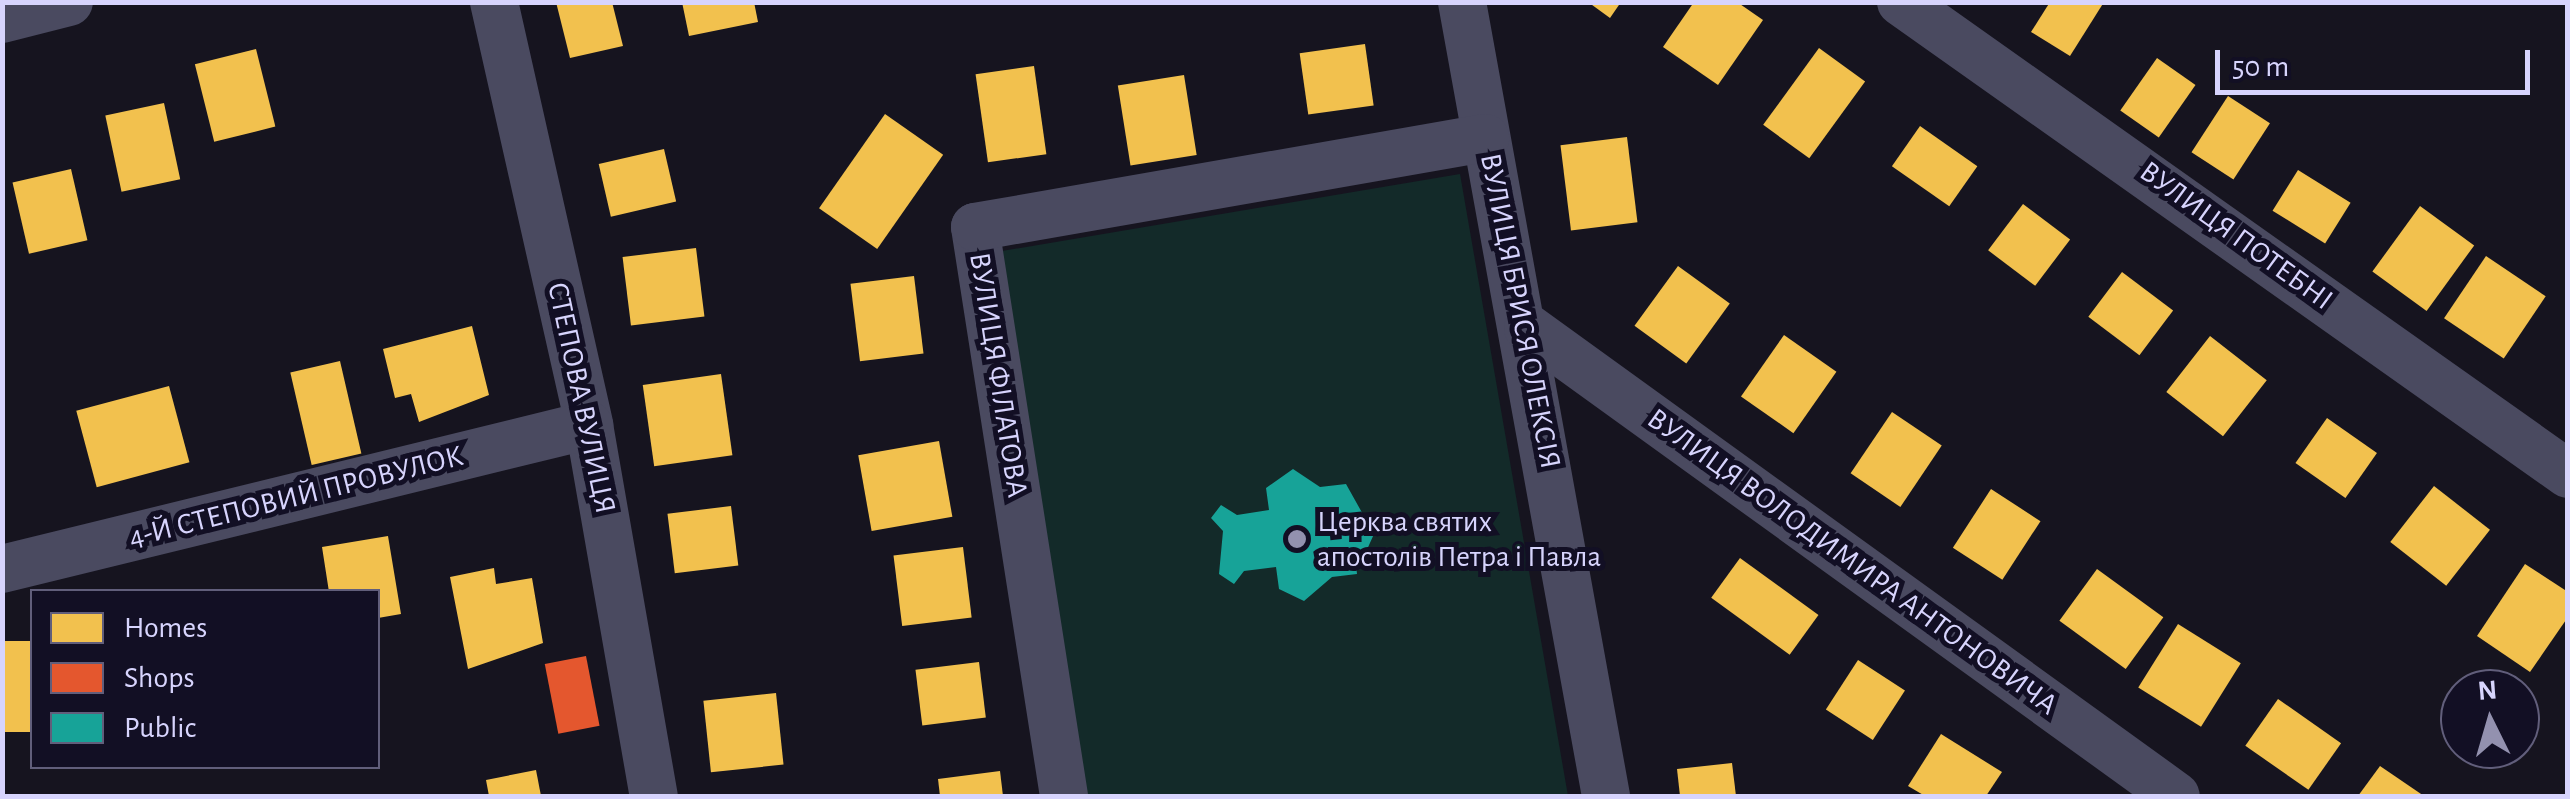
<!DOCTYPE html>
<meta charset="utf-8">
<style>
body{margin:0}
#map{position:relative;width:2570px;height:799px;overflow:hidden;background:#16141f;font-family:"Alegreya Sans",sans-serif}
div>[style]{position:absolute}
.green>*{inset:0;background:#132a29}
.homes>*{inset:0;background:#f2c14e;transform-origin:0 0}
.shops>*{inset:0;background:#e4572e;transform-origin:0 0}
.public>*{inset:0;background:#17a398}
.minor>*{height:48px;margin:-24px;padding:0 24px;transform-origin:24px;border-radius:24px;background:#4a4a60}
.dots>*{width:28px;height:28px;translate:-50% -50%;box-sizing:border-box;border:5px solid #120f24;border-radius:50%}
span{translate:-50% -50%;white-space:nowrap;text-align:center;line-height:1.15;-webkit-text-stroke:10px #120f24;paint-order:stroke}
.street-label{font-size:30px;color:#d7d4fd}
.poi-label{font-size:30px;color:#d7d4fd}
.left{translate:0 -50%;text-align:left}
.frame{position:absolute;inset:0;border:5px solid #d7d4fd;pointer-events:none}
.legend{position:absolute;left:30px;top:589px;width:350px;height:180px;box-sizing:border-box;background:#120f24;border:2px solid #615e7b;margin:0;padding:12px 18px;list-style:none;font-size:30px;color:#d7d4fd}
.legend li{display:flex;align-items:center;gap:20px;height:50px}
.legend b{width:50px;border:2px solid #615e7b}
.north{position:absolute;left:2440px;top:669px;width:100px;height:100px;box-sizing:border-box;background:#120f24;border:2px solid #615e7b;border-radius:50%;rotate:355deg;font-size:28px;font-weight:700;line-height:40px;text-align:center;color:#d7d4fd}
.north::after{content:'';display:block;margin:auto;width:35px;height:45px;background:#9391af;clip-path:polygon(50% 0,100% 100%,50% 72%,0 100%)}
.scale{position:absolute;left:2215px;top:50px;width:315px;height:45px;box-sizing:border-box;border:5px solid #d7d4fd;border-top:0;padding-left:12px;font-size:30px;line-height:35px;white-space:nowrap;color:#d7d4fd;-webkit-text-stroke:8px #120f24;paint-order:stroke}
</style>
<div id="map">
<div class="green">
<i style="clip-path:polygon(1460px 174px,1568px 796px,1078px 796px,996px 252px)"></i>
</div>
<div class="homes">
<i style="clip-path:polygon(556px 2px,612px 2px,623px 46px,570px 58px)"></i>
<i style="clip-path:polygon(682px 2px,754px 2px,758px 22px,689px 36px)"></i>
<i style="clip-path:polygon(1588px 2px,1621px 2px,1610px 18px)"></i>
<i style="clip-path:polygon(1694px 2px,1737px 2px,1763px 20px,1718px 85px,1663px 47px)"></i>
<i style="clip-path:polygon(2050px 2px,2104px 2px,2070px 56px,2031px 32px)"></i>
<i style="left:1365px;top:44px;width:62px;height:66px;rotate:82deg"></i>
<i style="left:1819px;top:48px;width:57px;height:95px;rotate:36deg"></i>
<i style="left:256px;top:49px;width:80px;height:63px;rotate:76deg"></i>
<i style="left:2157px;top:58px;width:47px;height:64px;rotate:35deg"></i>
<i style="left:1034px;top:66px;width:89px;height:59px;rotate:82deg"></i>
<i style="left:1184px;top:75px;width:81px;height:67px;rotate:81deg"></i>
<i style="left:2228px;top:96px;width:50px;height:67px;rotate:33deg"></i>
<i style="left:164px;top:103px;width:78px;height:60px;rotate:78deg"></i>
<i style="left:885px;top:114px;width:71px;height:115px;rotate:35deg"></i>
<i style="left:1920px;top:126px;width:70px;height:49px;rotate:35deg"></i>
<i style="left:1627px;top:137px;width:86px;height:67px;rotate:83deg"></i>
<i style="left:664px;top:149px;width:54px;height:67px;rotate:77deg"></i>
<i style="left:71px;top:169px;width:73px;height:60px;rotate:77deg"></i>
<i style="left:2298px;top:170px;width:62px;height:48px;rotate:32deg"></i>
<i style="left:2023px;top:204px;width:59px;height:58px;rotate:37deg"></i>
<i style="left:2420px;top:206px;width:67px;height:81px;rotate:36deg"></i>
<i style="left:696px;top:248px;width:69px;height:74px;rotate:83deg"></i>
<i style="left:2486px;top:256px;width:72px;height:75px;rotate:34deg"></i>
<i style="left:1678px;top:266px;width:64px;height:74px;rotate:36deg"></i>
<i style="left:2122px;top:272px;width:64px;height:56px;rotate:37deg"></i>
<i style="left:914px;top:276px;width:78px;height:64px;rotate:83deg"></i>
<i style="clip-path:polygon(472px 326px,489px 395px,419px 422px,411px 394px,395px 398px,383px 349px)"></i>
<i style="left:1784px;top:335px;width:64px;height:75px;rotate:35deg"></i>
<i style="left:2210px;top:336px;width:72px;height:71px;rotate:38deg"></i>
<i style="left:340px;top:361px;width:95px;height:51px;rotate:77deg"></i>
<i style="left:721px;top:374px;width:82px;height:79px;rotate:82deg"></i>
<i style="left:169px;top:386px;width:79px;height:96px;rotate:75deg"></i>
<i style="left:1892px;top:412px;width:60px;height:74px;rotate:34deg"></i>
<i style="left:2327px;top:418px;width:61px;height:55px;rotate:35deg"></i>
<i style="left:939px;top:441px;width:77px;height:82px;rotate:80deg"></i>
<i style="left:2434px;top:486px;width:71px;height:71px;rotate:38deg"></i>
<i style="left:1991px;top:489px;width:59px;height:70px;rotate:33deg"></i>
<i style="left:731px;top:506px;width:60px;height:64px;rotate:83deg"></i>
<i style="clip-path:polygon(388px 536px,401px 614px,378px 618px,378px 592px,329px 592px,322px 547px)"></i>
<i style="left:963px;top:547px;width:71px;height:70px;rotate:83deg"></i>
<i style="left:1740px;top:558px;width:97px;height:49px;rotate:36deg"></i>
<i style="clip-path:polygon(2525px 564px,2568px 592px,2568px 617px,2530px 672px,2477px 636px)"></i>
<i style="clip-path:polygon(494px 568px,496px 584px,532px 578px,543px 643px,468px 669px,450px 577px)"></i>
<i style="left:2097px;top:569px;width:82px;height:64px;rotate:36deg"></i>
<i style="left:2178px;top:624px;width:74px;height:75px;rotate:32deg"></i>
<i style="left:32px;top:641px;width:91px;height:30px;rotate:90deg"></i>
<i style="left:1858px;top:660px;width:56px;height:59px;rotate:33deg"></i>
<i style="left:979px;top:662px;width:56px;height:64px;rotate:83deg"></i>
<i style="left:776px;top:693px;width:72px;height:73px;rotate:84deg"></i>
<i style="left:2278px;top:699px;width:77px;height:57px;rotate:35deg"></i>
<i style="clip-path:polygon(1941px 734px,2002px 772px,1986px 796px,1925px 796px,1908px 786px)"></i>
<i style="clip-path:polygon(1732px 763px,1736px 796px,1680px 796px,1677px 769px)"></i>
<i style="clip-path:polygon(2380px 766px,2424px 796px,2358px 796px)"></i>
<i style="clip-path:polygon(536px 770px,541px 796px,489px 796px,486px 780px)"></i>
<i style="clip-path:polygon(1000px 771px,1003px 796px,940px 796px,938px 779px)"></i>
</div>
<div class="shops">
<i style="left:586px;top:656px;width:71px;height:42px;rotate:79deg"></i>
</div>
<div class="public">
<i style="clip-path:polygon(1293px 469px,1320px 487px,1346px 484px,1374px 534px,1365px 554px,1355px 555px,1357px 574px,1332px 577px,1304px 601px,1279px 589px,1276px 567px,1244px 571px,1234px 584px,1219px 574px,1223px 531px,1211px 518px,1221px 505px,1237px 515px,1269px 510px,1266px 488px)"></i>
</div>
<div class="minor">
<i style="left:494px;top:2px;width:434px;rotate:77.3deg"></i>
<i style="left:589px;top:425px;width:377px;rotate:80.1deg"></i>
<i style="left:1462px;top:2px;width:807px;rotate:79.72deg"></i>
<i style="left:1901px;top:2px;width:817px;rotate:35.28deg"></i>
<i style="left:2px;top:19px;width:69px;rotate:-14.2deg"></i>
<i style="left:1528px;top:328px;width:799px;rotate:35.84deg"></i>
<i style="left:2px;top:569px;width:604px;rotate:-13.78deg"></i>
<i style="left:1064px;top:796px;width:576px;rotate:-98.89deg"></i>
<i style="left:975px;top:227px;width:518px;rotate:-9.9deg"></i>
</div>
<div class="dots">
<i style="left:1297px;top:539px;background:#9391af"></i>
</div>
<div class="street-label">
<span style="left:2236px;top:236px;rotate:36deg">ВУЛИЦЯ ПОТЕБНІ</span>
<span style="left:1520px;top:311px;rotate:79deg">ВУЛИЦЯ БРИСЯ ОЛЕКСІЯ</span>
<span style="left:998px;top:375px;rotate:81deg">ВУЛИЦЯ ФІЛАТОВА</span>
<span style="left:581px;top:398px;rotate:78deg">СТЕПОВА ВУЛИЦЯ</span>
<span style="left:296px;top:497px;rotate:-14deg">4-Й СТЕПОВИЙ ПРОВУЛОК</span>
<span style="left:1852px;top:562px;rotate:36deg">ВУЛИЦЯ ВОЛОДИМИРА АНТОНОВИЧА</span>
</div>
<div class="poi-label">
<span class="left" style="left:1317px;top:539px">Церква святих<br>апостолів Петра і Павла</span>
</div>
<div class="frame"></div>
<ul class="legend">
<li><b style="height:28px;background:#f2c14e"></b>Homes</li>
<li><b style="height:28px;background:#e4572e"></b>Shops</li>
<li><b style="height:28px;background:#17a398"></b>Public</li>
</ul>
<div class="north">N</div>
<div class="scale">50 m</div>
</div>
